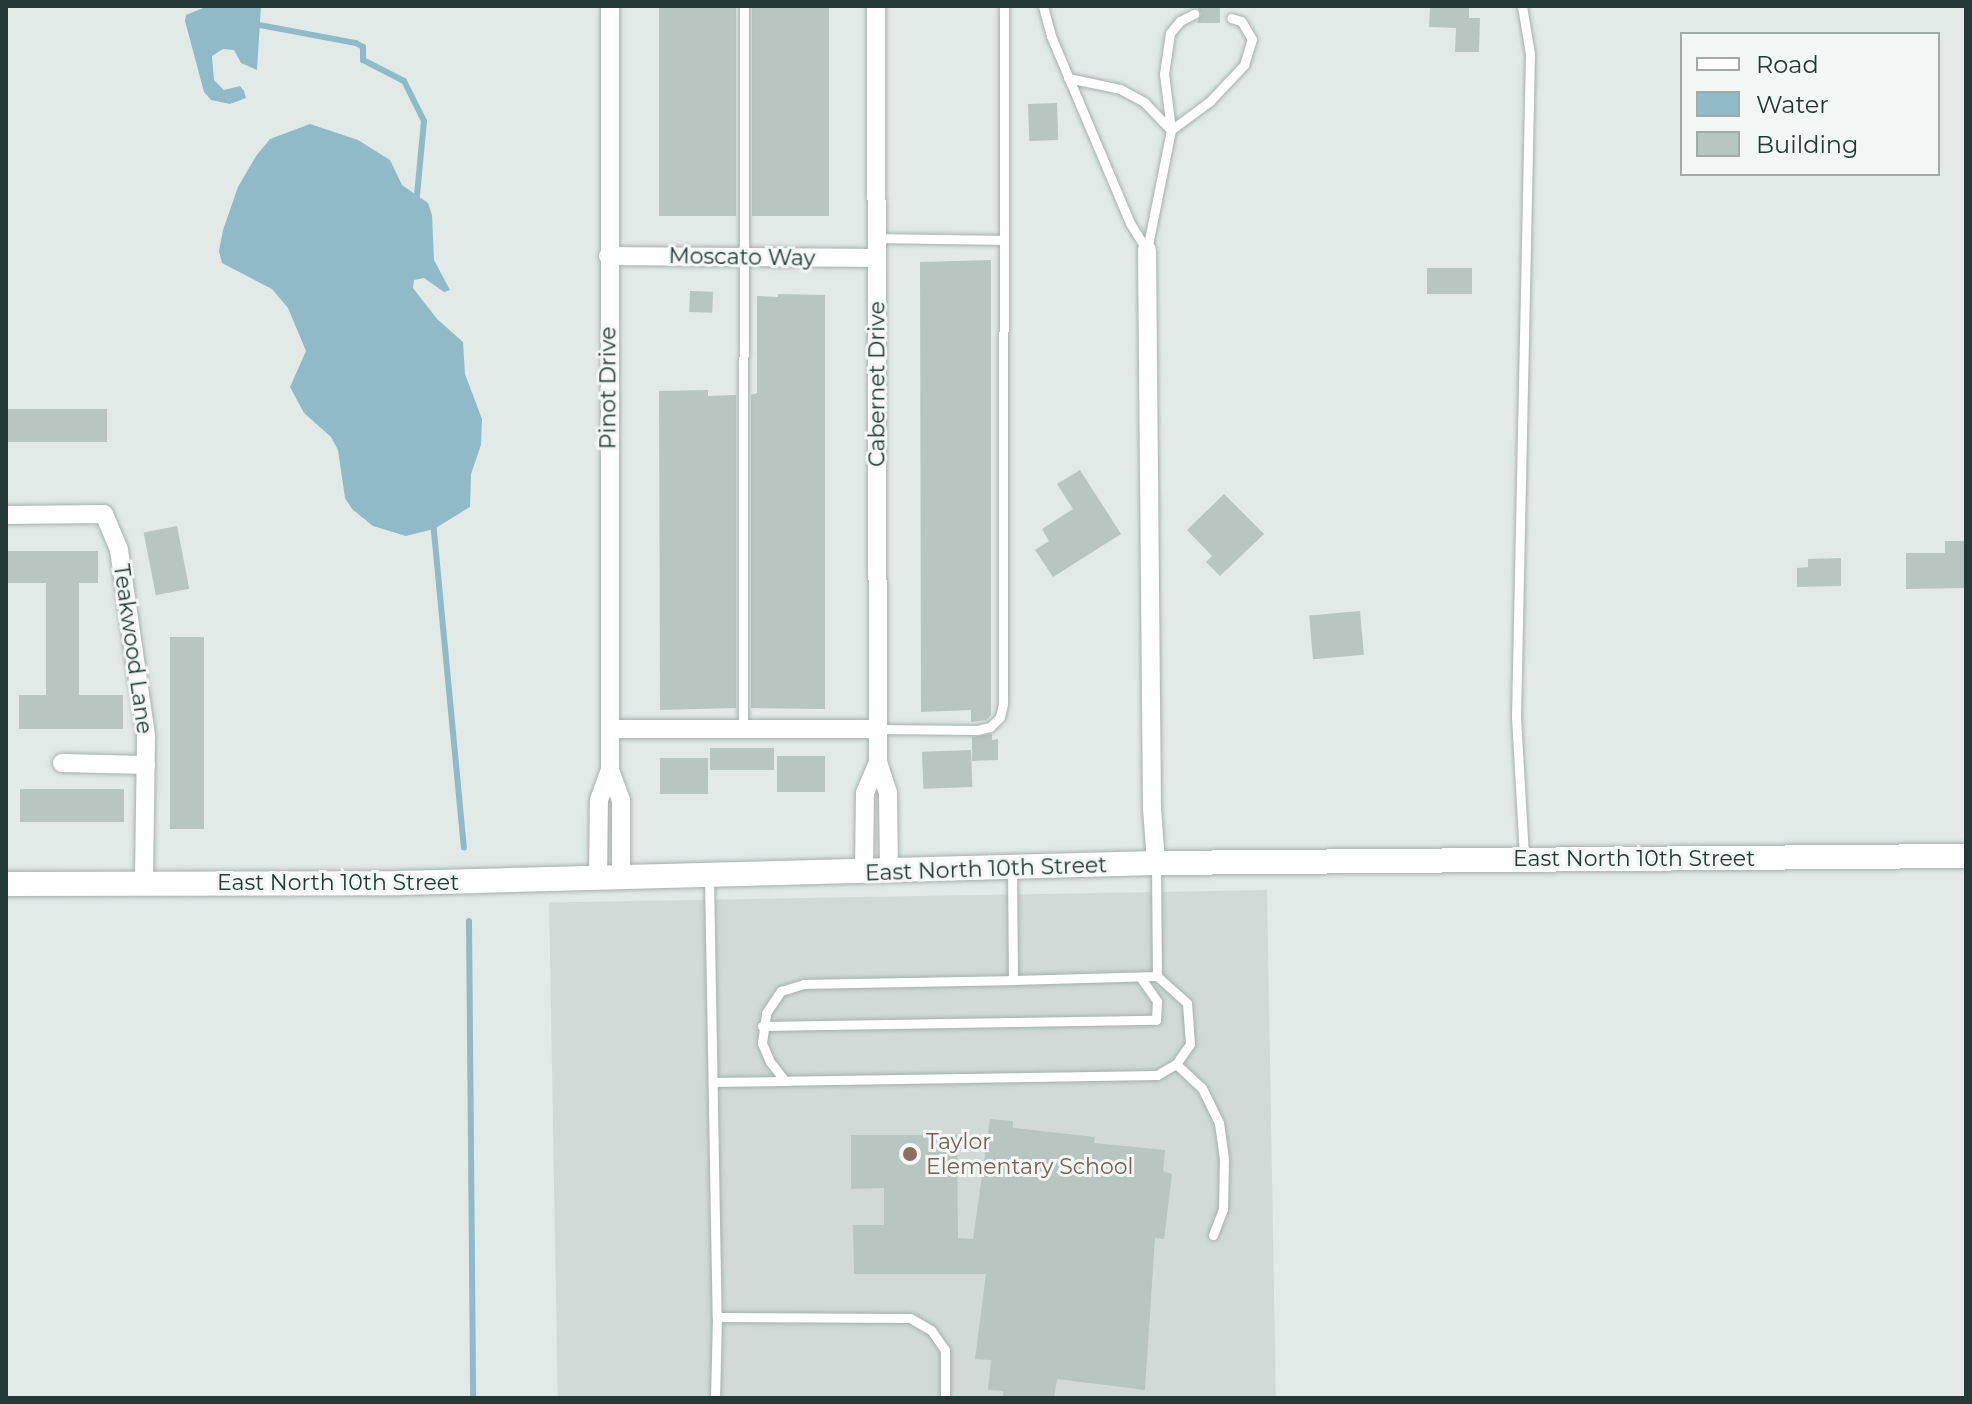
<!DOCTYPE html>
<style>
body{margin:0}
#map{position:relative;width:1972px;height:1404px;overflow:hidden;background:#e2eae8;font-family:Montserrat,sans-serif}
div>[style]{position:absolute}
.built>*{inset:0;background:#d1dad7;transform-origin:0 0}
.water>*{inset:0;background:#91bac9}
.stream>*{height:6px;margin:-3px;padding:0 3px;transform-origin:3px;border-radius:3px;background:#91bac9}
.building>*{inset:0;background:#b8c5c1;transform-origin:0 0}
.roads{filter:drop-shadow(0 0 2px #a5b1af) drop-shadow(0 0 2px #a5b1af)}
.lane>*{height:9px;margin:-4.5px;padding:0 4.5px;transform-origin:4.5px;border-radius:4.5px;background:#fff}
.street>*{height:18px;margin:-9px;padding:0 9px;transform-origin:9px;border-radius:9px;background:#fff}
.secondary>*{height:24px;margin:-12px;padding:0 12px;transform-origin:12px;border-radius:12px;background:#fff}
.dots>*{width:22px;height:22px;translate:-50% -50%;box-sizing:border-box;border:4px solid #f2f7f5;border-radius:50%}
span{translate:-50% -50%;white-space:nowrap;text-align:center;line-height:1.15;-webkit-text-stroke:6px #f2f7f5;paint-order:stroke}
.street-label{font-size:22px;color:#243936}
.education-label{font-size:22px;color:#785e54}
.left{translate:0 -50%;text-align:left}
.frame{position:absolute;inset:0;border:8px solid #243936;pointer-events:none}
.legend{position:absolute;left:1680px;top:32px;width:260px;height:144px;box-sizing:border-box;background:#f2f7f5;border:2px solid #a0aba9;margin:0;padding:10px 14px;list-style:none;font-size:24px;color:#243936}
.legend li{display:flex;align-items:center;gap:16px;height:40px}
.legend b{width:40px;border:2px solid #a0aba9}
</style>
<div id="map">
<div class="built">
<i style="left:1267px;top:890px;width:508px;height:718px;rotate:89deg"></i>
</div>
<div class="water">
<i style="clip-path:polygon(208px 6px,261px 6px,257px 70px,241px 63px,234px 50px,223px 49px,212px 56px,214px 80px,224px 90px,240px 86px,244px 91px,246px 98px,230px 104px,211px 100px,204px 92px,185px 21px,186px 15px)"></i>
<i style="clip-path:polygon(310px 124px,358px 140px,390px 160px,402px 185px,428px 203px,432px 215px,434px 260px,450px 290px,444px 292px,424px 278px,414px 280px,413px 288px,437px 319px,463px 342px,465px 374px,482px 419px,481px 445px,471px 474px,470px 507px,434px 529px,406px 536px,373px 526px,352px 509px,345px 498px,338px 450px,331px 437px,304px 413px,290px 387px,306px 351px,288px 308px,272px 289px,222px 263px,219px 251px,223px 230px,238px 187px,256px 156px,270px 139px)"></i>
</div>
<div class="stream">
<i style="left:254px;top:24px;width:104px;rotate:10.6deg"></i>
<i style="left:356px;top:43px;width:8px;rotate:30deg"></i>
<i style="left:363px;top:47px;width:13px;rotate:90deg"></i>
<i style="left:363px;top:60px;width:46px;rotate:27.1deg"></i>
<i style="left:404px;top:81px;width:45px;rotate:63.4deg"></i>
<i style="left:424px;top:121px;width:84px;rotate:95.4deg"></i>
<i style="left:433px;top:521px;width:328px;rotate:84.6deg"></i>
<i style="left:469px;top:921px;width:477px;rotate:89.5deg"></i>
</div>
<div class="building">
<i style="left:659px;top:6px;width:77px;height:210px"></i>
<i style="left:752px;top:6px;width:77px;height:210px"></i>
<i style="clip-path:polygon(1197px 6px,1220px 6px,1220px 23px,1197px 23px,1201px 14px)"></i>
<i style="clip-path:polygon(1430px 6px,1469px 6px,1469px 18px,1480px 18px,1479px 52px,1455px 52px,1456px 28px,1429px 27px)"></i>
<i style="left:1057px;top:103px;width:37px;height:29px;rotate:88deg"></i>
<i style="clip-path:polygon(991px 260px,991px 715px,986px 720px,971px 722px,971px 710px,921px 712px,920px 262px)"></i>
<i style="left:1427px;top:268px;width:45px;height:26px"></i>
<i style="left:690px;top:291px;width:23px;height:21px;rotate:2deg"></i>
<i style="clip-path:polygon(778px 294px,825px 295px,825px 709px,751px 708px,751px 395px,757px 393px,757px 296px,778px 297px)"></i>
<i style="clip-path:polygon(708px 390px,708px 396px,736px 395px,736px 708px,660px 710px,659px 391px)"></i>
<i style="left:107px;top:409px;width:33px;height:101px;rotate:90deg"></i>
<i style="clip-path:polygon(1080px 470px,1121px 534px,1053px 577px,1035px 550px,1049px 541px,1042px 529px,1073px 509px,1057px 484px)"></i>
<i style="clip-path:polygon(1224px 494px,1264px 534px,1220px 576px,1206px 562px,1212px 556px,1187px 530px)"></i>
<i style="left:177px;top:526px;width:64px;height:34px;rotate:79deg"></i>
<i style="clip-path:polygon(1945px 541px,1966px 541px,1966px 588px,1906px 589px,1906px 553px,1945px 553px)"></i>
<i style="clip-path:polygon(6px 551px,98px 551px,98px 583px,79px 583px,79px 695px,123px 695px,123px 729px,19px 729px,19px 695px,46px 695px,46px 583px,6px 583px)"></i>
<i style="clip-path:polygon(1841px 558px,1841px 586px,1797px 587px,1797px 568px,1808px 567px,1808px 559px)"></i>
<i style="left:1360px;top:611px;width:44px;height:51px;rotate:85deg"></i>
<i style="left:170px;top:637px;width:34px;height:192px"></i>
<i style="clip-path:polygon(992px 734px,992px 740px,998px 739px,998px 760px,972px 761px,972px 737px)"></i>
<i style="left:710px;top:748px;width:64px;height:22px"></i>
<i style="left:971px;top:750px;width:37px;height:49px;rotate:88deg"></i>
<i style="left:777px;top:756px;width:48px;height:36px"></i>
<i style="left:660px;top:758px;width:48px;height:36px"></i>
<i style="left:20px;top:789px;width:104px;height:33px"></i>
<i style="clip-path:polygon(990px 1119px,1013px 1121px,1013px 1128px,1095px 1137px,1094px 1143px,1165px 1150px,1163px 1171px,1172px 1174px,1164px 1239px,1155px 1238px,1145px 1390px,1057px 1379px,1054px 1398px,1003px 1398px,1003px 1391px,988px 1390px,991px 1360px,975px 1359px,986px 1274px,854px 1274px,853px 1225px,884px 1225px,884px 1188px,851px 1189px,851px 1135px,957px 1135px,958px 1238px,973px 1239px)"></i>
</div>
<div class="roads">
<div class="lane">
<i style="left:1043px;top:6px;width:31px;rotate:75deg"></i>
<i style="left:1051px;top:36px;width:203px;rotate:67.1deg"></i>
<i style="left:1130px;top:223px;width:32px;rotate:58deg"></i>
<i style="left:1522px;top:6px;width:49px;rotate:80.5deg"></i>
<i style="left:1530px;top:54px;width:663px;rotate:91.21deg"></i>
<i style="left:1516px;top:717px;width:139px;rotate:86.7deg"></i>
<i style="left:1068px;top:78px;width:53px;rotate:11.9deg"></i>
<i style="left:1120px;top:89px;width:27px;rotate:28deg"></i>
<i style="left:1144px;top:102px;width:39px;rotate:46deg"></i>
<i style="left:1171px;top:130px;width:56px;rotate:-97.1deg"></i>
<i style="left:1164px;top:74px;width:41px;rotate:-81.7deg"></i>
<i style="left:1170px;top:33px;width:16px;rotate:-50deg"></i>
<i style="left:1180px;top:21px;width:16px;rotate:-27deg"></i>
<i style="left:876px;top:238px;width:128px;rotate:0.9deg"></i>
<i style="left:1147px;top:250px;width:122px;rotate:-78.7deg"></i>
<i style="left:1171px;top:130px;width:49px;rotate:-36.6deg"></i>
<i style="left:1210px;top:101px;width:50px;rotate:-46.6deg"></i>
<i style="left:1244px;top:65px;width:27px;rotate:-73deg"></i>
<i style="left:1252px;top:39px;width:21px;rotate:-121deg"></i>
<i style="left:1241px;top:21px;width:10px;rotate:-163deg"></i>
<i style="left:743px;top:729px;width:723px;rotate:-89.92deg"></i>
<i style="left:877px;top:729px;width:100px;rotate:0.6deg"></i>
<i style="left:977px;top:730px;width:13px;rotate:-13deg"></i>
<i style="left:990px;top:727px;width:14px;rotate:-45deg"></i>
<i style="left:1000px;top:717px;width:13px;rotate:-77deg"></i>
<i style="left:1003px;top:704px;width:698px;rotate:-89.92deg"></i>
<i style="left:1156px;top:864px;width:112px;rotate:89.5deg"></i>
<i style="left:1012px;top:868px;width:112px;rotate:89.5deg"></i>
<i style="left:1013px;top:980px;width:144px;rotate:-1.6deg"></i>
<i style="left:1157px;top:976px;width:40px;rotate:42deg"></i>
<i style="left:1187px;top:1003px;width:41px;rotate:85.8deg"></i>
<i style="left:1190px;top:1044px;width:24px;rotate:125deg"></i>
<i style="left:1176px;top:1064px;width:22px;rotate:150deg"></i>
<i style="left:1157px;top:1075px;width:372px;rotate:179.1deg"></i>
<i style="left:785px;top:1081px;width:24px;rotate:-128deg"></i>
<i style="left:770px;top:1062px;width:21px;rotate:-113deg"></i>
<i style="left:762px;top:1043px;width:30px;rotate:-82deg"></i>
<i style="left:766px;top:1013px;width:27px;rotate:-56deg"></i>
<i style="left:781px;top:991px;width:24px;rotate:-17deg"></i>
<i style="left:804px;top:984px;width:209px;rotate:-1.1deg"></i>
<i style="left:709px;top:877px;width:440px;rotate:89deg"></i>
<i style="left:717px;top:1317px;width:81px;rotate:91.4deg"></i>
<i style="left:762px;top:1026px;width:394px;rotate:-0.9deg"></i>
<i style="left:1156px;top:1020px;width:19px;rotate:-87deg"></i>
<i style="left:1157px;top:1001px;width:28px;rotate:-125deg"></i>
<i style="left:1176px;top:1064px;width:35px;rotate:43deg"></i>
<i style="left:1202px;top:1088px;width:39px;rotate:64deg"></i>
<i style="left:1219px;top:1123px;width:35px;rotate:82deg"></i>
<i style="left:1224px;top:1158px;width:51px;rotate:91.1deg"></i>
<i style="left:1223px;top:1209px;width:28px;rotate:111deg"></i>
<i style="left:713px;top:1082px;width:72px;rotate:-0.8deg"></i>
<i style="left:717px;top:1317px;width:193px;rotate:0.3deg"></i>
<i style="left:910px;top:1318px;width:24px;rotate:30deg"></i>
<i style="left:931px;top:1330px;width:24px;rotate:55deg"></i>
<i style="left:945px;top:1350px;width:48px;rotate:90deg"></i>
</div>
<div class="street">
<i style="left:610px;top:6px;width:764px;rotate:90deg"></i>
<i style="left:876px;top:6px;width:756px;rotate:89.85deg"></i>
<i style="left:1147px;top:250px;width:558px;rotate:89.49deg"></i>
<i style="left:1152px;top:808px;width:55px;rotate:85.8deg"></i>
<i style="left:608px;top:256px;width:268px;rotate:0.4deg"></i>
<i style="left:6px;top:515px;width:98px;rotate:-0.6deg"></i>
<i style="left:104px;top:514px;width:39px;rotate:67deg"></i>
<i style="left:119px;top:550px;width:188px;rotate:81.7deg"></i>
<i style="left:146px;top:736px;width:148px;rotate:90.8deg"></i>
<i style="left:610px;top:729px;width:267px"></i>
<i style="left:62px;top:763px;width:84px;rotate:1.4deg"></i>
<i style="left:864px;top:873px;width:80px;rotate:-89.3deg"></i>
<i style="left:865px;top:793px;width:34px;rotate:-67deg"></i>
<i style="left:878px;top:762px;width:32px;rotate:72deg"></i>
<i style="left:888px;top:792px;width:80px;rotate:89.3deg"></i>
<i style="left:598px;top:879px;width:79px;rotate:-89.3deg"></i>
<i style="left:599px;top:800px;width:32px;rotate:-70deg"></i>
<i style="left:610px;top:770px;width:32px;rotate:70deg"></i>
<i style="left:621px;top:800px;width:79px;rotate:90deg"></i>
</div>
<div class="secondary">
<i style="left:6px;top:884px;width:393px;rotate:-0.1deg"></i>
<i style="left:399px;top:883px;width:757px;rotate:-1.51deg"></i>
<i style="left:1156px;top:863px;width:810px;rotate:-0.5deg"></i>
</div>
</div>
<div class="dots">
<i style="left:910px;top:1154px;background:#8d6e63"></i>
</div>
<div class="street-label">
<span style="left:742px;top:257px;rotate:1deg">Moscato Way</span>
<span style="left:877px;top:384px;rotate:-90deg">Cabernet Drive</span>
<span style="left:608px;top:388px;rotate:-90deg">Pinot Drive</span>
<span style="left:133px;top:649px;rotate:82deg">Teakwood Lane</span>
<span style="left:1634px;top:859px">East North 10th Street</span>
<span style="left:986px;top:869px;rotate:-2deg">East North 10th Street</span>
<span style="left:338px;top:883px">East North 10th Street</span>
</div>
<div class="education-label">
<span class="left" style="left:926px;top:1154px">Taylor<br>Elementary School</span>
</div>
<div class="frame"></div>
<ul class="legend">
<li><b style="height:10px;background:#fff"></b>Road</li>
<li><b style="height:22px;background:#91bac9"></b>Water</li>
<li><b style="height:22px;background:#b8c5c1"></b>Building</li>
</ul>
</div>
